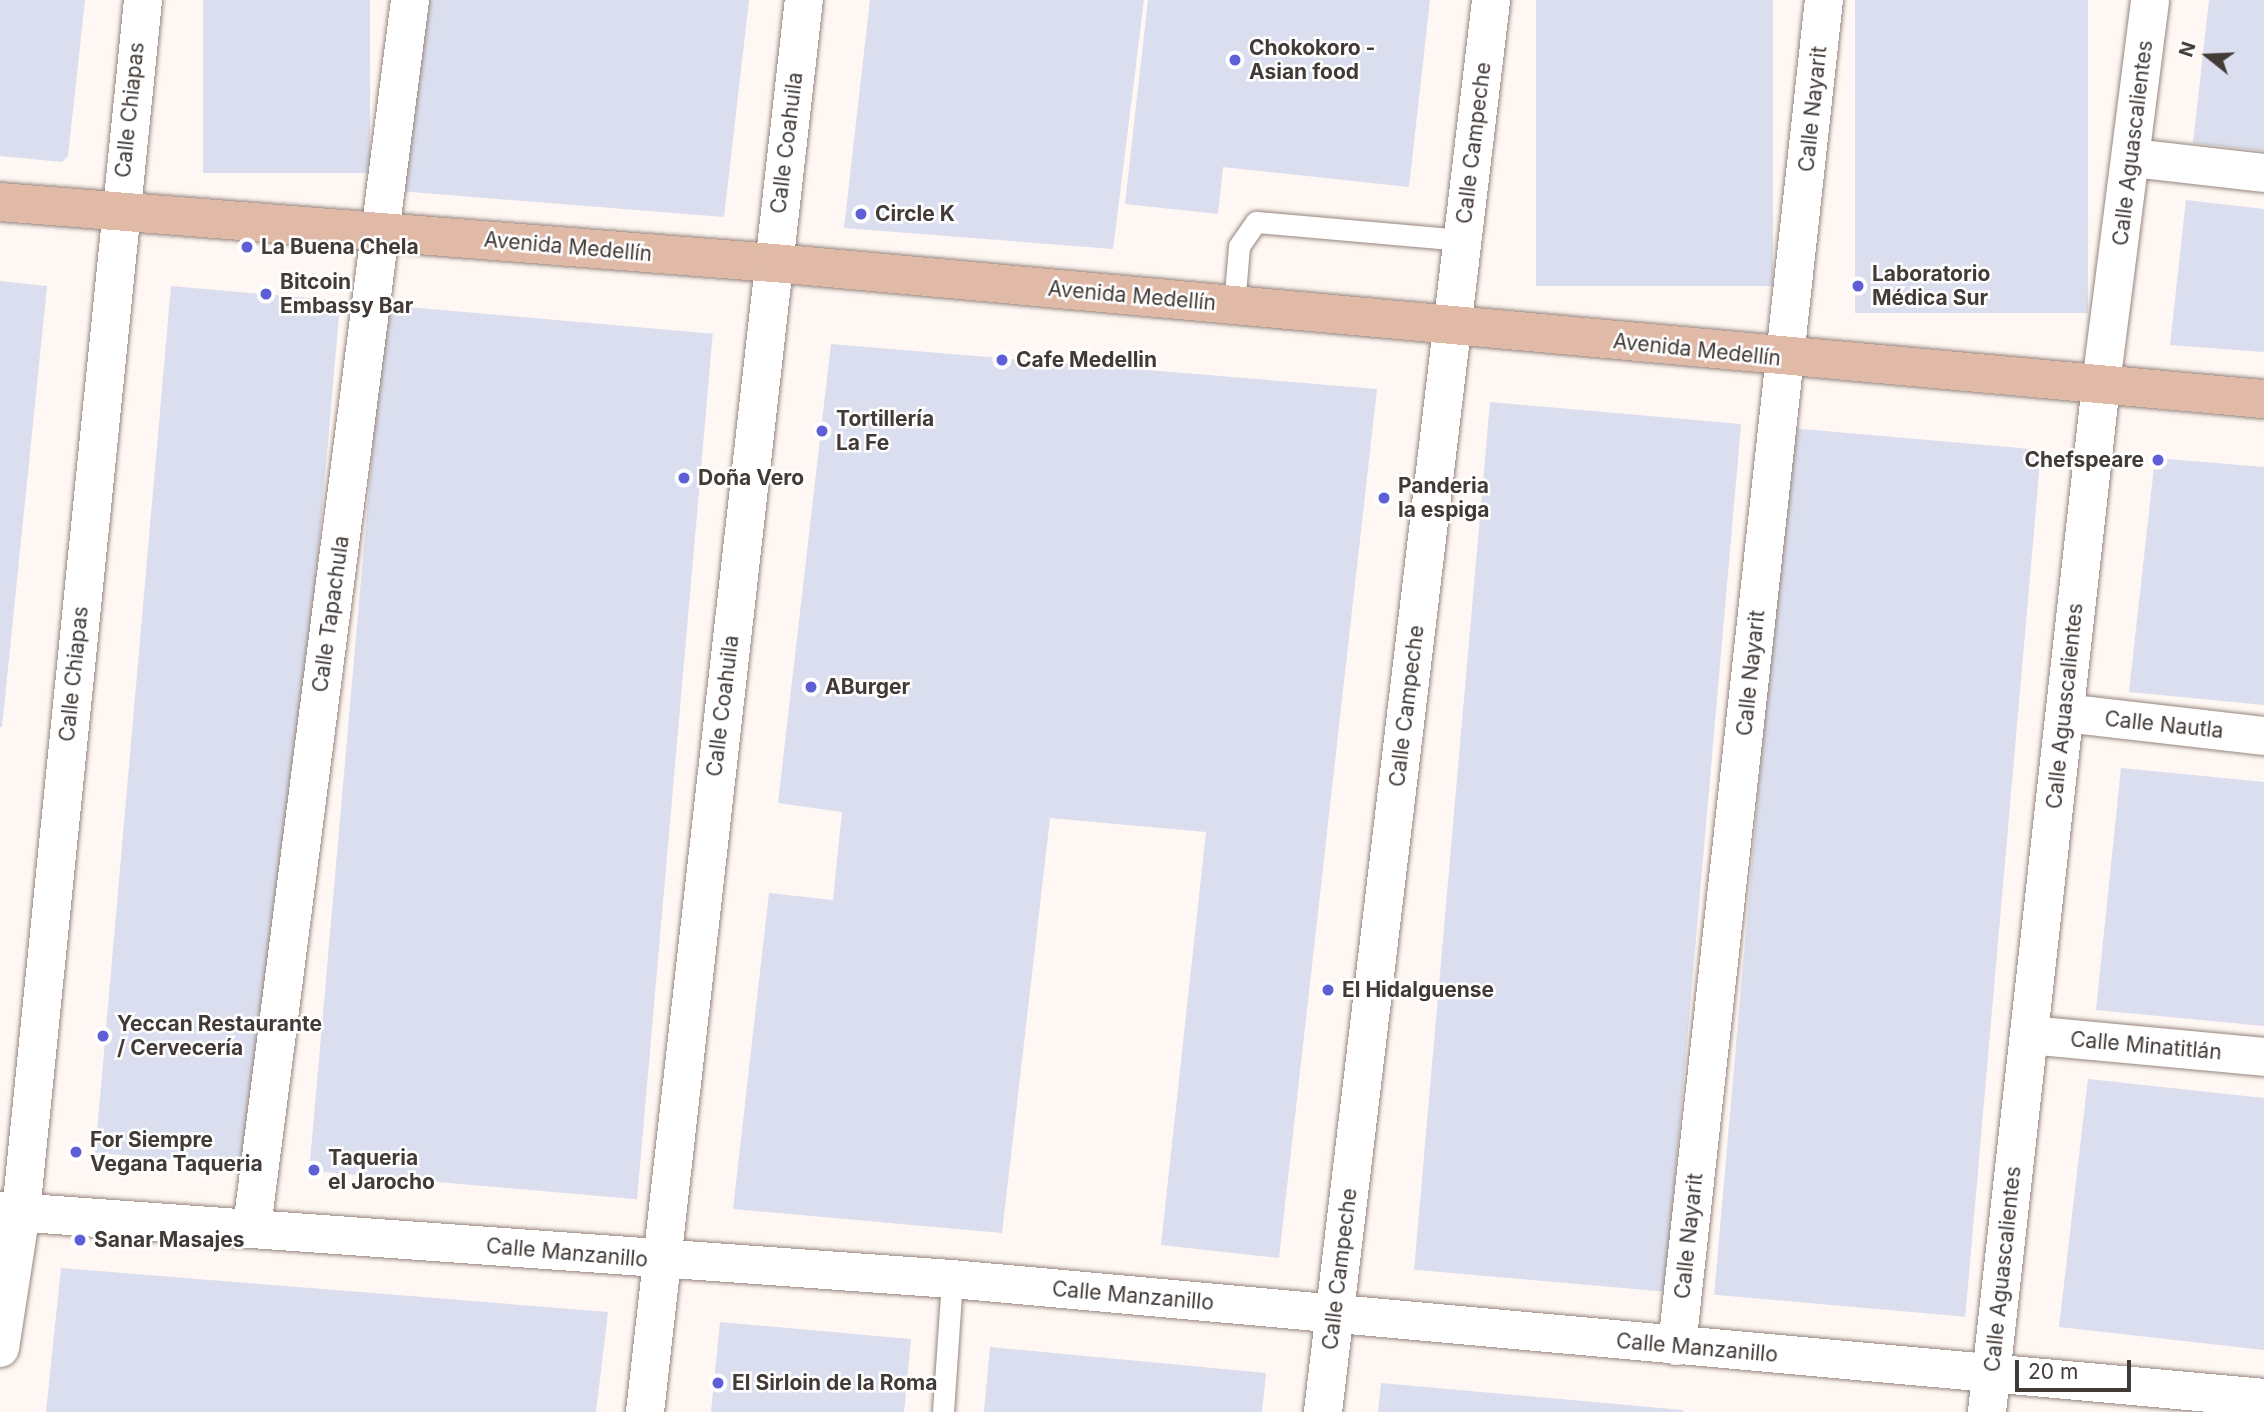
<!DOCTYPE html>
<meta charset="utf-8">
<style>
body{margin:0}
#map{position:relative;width:2264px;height:1412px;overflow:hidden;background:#fef7f3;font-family:Inter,sans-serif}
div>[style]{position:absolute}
.building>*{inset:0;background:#dbdeee;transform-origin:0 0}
.roads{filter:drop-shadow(0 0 2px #96857d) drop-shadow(0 0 2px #96857d)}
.service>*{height:21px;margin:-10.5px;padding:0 10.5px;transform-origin:10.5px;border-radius:10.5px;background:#fff}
.minor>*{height:38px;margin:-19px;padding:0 19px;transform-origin:19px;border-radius:19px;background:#fff}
.primary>*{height:38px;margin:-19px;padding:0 19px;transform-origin:19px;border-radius:19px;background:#e0b9a7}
.dots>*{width:19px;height:19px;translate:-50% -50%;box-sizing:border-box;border:4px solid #fff;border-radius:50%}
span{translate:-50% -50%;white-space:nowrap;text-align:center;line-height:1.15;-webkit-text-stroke:5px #fff;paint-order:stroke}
.poi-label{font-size:21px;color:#413a37;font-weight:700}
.left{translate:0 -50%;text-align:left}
.right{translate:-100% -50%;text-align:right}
.street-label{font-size:21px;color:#413a37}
.north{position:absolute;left:2173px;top:21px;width:70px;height:70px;-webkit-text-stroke:5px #fff;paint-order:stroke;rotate:288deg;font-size:19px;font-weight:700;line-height:28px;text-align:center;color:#413a37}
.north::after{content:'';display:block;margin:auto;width:24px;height:32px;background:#413a37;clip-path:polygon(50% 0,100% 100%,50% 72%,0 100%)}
.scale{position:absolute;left:2015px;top:1360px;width:116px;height:32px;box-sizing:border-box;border:4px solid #413a37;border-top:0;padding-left:9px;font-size:21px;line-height:24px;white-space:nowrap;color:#413a37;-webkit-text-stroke:5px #fff;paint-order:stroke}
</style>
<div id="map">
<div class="building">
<i style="clip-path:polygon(0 0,85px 0,68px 156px,62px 162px,0 156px)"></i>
<i style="left:203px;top:0;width:167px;height:173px"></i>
<i style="clip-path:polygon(420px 0,749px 0,724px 217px,399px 191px)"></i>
<i style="clip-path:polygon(870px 0,1144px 0,1113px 249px,844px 228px)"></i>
<i style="clip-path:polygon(1148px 0,1430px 0,1409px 187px,1223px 167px,1218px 214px,1125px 204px)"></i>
<i style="left:1536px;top:0;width:237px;height:286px"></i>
<i style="left:1855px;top:0;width:233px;height:313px"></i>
<i style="clip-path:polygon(2209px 0,2264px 0,2264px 151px,2193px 143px)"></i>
<i style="clip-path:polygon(2186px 200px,2264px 209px,2264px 352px,2170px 345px)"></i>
<i style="clip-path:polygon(0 281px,47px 286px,2px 727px,0 727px)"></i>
<i style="left:171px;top:286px;width:170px;height:870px;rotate:5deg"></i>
<i style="left:385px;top:305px;width:329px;height:869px;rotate:5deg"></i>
<i style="clip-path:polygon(831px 344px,1377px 389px,1279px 1258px,1161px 1245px,1206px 832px,1050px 818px,1002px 1233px,733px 1209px,769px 893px,833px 900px,842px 812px,778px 803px)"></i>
<i style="left:1490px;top:402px;width:252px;height:871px;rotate:5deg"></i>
<i style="left:1790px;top:428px;width:252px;height:870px;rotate:5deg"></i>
<i style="clip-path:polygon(2155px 458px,2264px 467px,2264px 705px,2129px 692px)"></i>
<i style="clip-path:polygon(2121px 768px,2264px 782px,2264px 1026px,2096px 1010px)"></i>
<i style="clip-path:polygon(2088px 1079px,2264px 1098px,2264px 1350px,2059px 1327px)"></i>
<i style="clip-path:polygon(61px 1268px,608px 1312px,596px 1412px,46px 1412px)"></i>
<i style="clip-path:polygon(720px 1322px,911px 1339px,904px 1412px,711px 1412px)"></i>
<i style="clip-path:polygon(990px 1347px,1266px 1373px,1262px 1412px,984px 1412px)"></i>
<i style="clip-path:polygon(1381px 1383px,1683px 1410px,1683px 1412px,1378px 1412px)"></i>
</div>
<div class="roads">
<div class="service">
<i style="left:1234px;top:306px;width:60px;rotate:-85.2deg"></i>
<i style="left:1239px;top:246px;width:29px;rotate:-55deg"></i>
<i style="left:1256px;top:222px;width:208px;rotate:5deg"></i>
<i style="left:943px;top:1412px;width:133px;rotate:-86.1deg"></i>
</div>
<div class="minor">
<i style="left:2133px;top:158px;width:132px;rotate:6.5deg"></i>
<i style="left:2065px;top:713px;width:200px;rotate:6.6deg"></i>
<i style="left:2029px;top:1035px;width:236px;rotate:5.3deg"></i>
<i style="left:0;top:1211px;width:954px;rotate:4.09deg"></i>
<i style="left:952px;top:1279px;width:1317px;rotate:5.18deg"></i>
<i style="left:252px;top:1227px;width:1237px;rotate:-82.66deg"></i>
<i style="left:1677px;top:1346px;width:1354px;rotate:-83.77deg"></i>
<i style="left:0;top:1348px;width:138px;rotate:-81.2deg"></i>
<i style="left:21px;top:1212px;width:1218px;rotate:-84.25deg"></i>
<i style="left:645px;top:1412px;width:1421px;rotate:-83.58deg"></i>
<i style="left:1323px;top:1412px;width:1422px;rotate:-83.21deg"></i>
<i style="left:1987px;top:1412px;width:1034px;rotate:-83.67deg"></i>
<i style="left:2101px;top:384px;width:387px;rotate:-82.7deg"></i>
</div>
<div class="primary">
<i style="left:0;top:202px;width:776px;rotate:4.51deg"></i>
<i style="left:774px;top:263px;width:1496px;rotate:5.22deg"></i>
</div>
</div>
<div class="dots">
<i style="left:1235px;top:60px;background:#5e5fd7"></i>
<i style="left:861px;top:214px;background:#5e5fd7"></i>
<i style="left:247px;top:247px;background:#5e5fd7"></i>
<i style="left:1858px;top:286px;background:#5e5fd7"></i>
<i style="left:266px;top:294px;background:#5e5fd7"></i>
<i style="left:1002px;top:360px;background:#5e5fd7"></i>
<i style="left:822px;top:431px;background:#5e5fd7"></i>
<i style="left:2158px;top:460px;background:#5e5fd7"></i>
<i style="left:684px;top:478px;background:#5e5fd7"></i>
<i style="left:1384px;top:498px;background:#5e5fd7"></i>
<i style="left:811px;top:687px;background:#5e5fd7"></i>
<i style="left:1328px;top:990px;background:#5e5fd7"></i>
<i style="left:103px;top:1036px;background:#5e5fd7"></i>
<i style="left:76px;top:1152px;background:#5e5fd7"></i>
<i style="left:314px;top:1170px;background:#5e5fd7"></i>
<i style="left:80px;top:1240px;background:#5e5fd7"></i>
<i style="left:718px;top:1383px;background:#5e5fd7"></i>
</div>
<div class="poi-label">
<span class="left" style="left:1249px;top:60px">Chokokoro -<br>Asian food</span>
<span class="left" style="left:875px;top:214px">Circle K</span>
<span class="left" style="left:261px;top:247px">La Buena Chela</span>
<span class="left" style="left:1872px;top:286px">Laboratorio<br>Médica Sur</span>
<span class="left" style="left:280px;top:294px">Bitcoin<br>Embassy Bar</span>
<span class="left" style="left:1016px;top:360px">Cafe Medellin</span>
<span class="left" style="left:836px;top:431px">Tortillería<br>La Fe</span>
<span class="right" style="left:2144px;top:460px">Chefspeare</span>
<span class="left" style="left:698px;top:478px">Doña Vero</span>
<span class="left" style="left:1398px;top:498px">Panderia<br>la espiga</span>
<span class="left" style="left:825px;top:687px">ABurger</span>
<span class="left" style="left:1342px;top:990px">El Hidalguense</span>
<span class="left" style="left:117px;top:1036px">Yeccan Restaurante<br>/ Cervecería</span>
<span class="left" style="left:90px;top:1152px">For Siempre<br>Vegana Taqueria</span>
<span class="left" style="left:328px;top:1170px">Taqueria<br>el Jarocho</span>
<span class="left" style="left:94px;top:1240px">Sanar Masajes</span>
<span class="left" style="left:732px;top:1383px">El Sirloin de la Roma</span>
</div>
<div class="street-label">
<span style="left:1813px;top:109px;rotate:-84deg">Calle Nayarit</span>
<span style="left:130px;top:110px;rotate:-84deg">Calle Chiapas</span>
<span style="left:787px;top:143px;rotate:-83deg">Calle Coahuila</span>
<span style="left:1474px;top:143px;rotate:-83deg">Calle Campeche</span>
<span style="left:2133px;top:143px;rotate:-83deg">Calle Aguascalientes</span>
<span style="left:568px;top:247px;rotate:5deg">Avenida Medellín</span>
<span style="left:1132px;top:296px;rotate:5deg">Avenida Medellín</span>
<span style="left:1697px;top:350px;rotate:6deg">Avenida Medellín</span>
<span style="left:331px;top:614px;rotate:-82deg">Calle Tapachula</span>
<span style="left:1751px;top:673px;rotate:-84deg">Calle Nayarit</span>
<span style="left:74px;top:674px;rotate:-84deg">Calle Chiapas</span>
<span style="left:723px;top:706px;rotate:-83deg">Calle Coahuila</span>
<span style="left:1407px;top:706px;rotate:-83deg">Calle Campeche</span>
<span style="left:2065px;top:706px;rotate:-84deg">Calle Aguascalientes</span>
<span style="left:2164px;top:725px;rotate:6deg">Calle Nautla</span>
<span style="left:2146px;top:1046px;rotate:5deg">Calle Minatitlán</span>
<span style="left:1689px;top:1236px;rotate:-84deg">Calle Nayarit</span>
<span style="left:567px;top:1253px;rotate:5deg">Calle Manzanillo</span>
<span style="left:1340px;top:1269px;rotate:-83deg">Calle Campeche</span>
<span style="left:2003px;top:1269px;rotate:-84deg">Calle Aguascalientes</span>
<span style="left:1133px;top:1296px;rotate:5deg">Calle Manzanillo</span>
<span style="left:1697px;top:1348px;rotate:5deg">Calle Manzanillo</span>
</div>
<div class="north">N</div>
<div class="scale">20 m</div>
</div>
